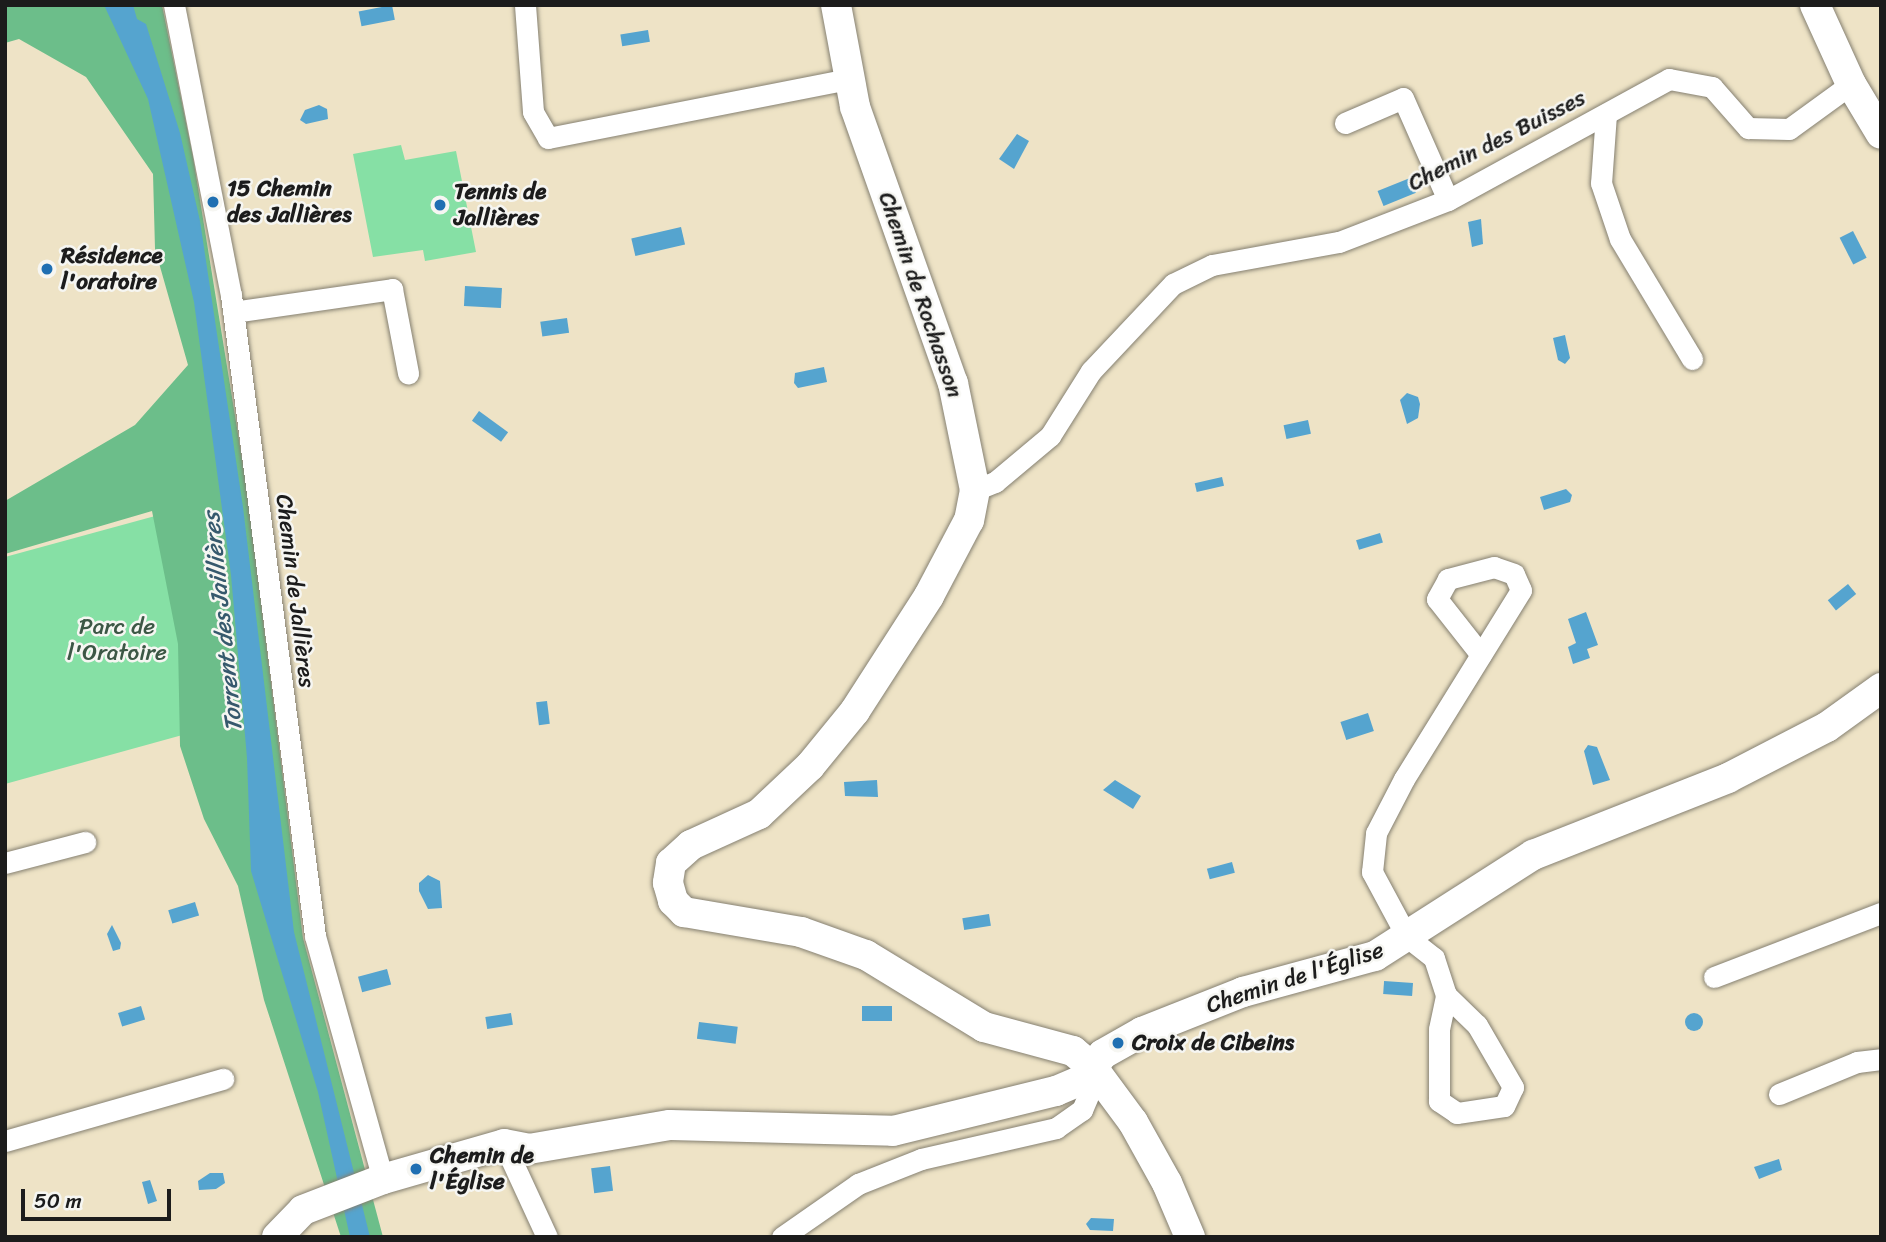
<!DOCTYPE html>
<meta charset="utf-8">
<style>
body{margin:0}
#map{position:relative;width:1886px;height:1242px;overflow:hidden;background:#eee3c6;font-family:Sriracha,sans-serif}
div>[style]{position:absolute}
.green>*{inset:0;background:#86e0a5}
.forest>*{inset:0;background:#6cbe8a}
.water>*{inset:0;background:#55a4cf;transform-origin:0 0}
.round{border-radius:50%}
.roads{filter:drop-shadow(0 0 2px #858071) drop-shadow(0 0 2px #858071)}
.street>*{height:21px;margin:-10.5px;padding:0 10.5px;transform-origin:10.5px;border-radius:10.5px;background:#fff}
.secondary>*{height:30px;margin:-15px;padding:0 15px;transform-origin:15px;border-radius:15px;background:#fff}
.dots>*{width:19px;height:19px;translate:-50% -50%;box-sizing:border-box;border:4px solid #f6f6f2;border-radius:50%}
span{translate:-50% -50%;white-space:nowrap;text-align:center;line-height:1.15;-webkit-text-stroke:5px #f6f6f2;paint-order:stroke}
.street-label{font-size:23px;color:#1c1c1c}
.poi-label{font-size:23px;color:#1c1c1c;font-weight:700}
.left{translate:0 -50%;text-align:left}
.park-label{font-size:23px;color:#3c5745}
.water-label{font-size:24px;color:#36596d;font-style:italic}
.frame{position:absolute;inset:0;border:7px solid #1c1c1c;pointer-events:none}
.scale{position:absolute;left:21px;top:1189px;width:150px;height:32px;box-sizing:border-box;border:4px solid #1c1c1c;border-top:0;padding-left:9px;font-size:21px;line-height:24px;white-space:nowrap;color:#1c1c1c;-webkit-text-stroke:5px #f6f6f2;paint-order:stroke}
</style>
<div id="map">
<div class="green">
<i style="clip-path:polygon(401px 145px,405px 160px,456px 151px,476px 252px,425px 261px,423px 250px,373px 257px,353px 154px)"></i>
<i style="clip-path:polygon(221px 498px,244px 718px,5px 784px,5px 557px)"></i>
</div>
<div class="forest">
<i style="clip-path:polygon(5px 5px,162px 5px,193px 157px,246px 483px,303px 938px,383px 1237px,341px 1237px,264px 1000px,238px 886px,204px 819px,180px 746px,178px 644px,152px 511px,5px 554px,5px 501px,135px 425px,188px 365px,155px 249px,153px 174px,86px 77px,19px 39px,5px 43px)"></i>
</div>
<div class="water">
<i style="clip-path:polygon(104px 5px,133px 5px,137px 19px,146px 24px,180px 133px,200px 221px,243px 507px,294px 932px,370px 1237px,350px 1237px,318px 1092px,251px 871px,247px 758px,231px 575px,194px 302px,148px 99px)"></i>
<i style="left:392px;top:5px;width:15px;height:34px;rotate:79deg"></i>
<i style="left:648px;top:30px;width:12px;height:28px;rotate:81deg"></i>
<i style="clip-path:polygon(319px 105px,327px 109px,328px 119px,306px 124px,300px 120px,305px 110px)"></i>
<i style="clip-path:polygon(1017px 134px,1029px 141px,1014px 169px,999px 159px)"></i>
<i style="left:1410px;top:178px;width:16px;height:35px;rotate:68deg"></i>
<i style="clip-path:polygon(1481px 219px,1483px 244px,1472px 247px,1468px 222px)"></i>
<i style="left:681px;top:227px;width:18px;height:51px;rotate:77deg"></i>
<i style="left:1853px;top:231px;width:30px;height:15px;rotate:63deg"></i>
<i style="left:465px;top:286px;width:37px;height:20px;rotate:3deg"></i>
<i style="left:567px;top:318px;width:15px;height:27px;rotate:82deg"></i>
<i style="clip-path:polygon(1565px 335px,1570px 358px,1565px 364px,1558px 360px,1553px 338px)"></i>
<i style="clip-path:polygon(824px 367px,827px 382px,798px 388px,794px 383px,795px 373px)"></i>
<i style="clip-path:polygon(1407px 393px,1418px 397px,1420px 404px,1418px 418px,1407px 424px,1400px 400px)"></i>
<i style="left:479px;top:411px;width:36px;height:12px;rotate:36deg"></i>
<i style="left:1308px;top:420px;width:14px;height:25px;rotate:78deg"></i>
<i style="left:1222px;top:477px;width:9px;height:28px;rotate:77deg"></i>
<i style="clip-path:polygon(1566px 489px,1572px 495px,1570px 502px,1544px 510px,1540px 497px)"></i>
<i style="left:1380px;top:533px;width:10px;height:25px;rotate:73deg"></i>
<i style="left:1848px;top:584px;width:13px;height:26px;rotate:51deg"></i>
<i style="clip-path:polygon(1586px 612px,1598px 645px,1587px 649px,1590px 658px,1573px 664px,1568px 647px,1576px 643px,1568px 619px)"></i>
<i style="left:547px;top:701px;width:23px;height:11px;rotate:83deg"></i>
<i style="left:1368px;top:713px;width:19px;height:29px;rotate:72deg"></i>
<i style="clip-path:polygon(1588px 745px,1597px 747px,1610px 780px,1593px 785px,1584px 751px)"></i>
<i style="clip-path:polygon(877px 780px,878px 797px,845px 796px,844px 782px)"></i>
<i style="clip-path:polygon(1115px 780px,1141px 796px,1133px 809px,1103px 790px)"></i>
<i style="left:1232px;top:862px;width:11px;height:26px;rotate:75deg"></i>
<i style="clip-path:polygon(428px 875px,440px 881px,442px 908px,428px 909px,419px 891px,419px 883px)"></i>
<i style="left:195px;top:902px;width:14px;height:28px;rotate:73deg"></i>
<i style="left:989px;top:914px;width:12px;height:27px;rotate:81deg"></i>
<i style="clip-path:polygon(112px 925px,121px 943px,120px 949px,113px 951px,107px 934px)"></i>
<i style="left:387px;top:969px;width:16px;height:30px;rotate:75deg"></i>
<i style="left:1413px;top:983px;width:13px;height:29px;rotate:94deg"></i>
<i style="left:141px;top:1006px;width:14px;height:24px;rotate:73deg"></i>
<i style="left:862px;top:1006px;width:30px;height:15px"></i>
<i style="left:511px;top:1013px;width:12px;height:26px;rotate:81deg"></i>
<i class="round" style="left:1685px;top:1013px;width:18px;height:18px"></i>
<i style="left:699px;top:1022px;width:39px;height:17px;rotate:7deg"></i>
<i style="clip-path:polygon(1779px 1159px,1782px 1170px,1759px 1179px,1754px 1167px)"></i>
<i style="left:610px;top:1166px;width:25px;height:19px;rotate:83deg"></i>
<i style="clip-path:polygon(210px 1173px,223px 1173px,225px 1183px,216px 1189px,199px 1190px,198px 1181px)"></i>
<i style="clip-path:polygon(150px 1180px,157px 1201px,148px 1204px,142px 1182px)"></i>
<i style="clip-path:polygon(1091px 1218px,1114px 1219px,1113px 1231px,1090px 1230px,1086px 1224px)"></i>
</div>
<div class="roads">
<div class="street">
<i style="left:174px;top:5px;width:296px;rotate:78.9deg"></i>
<i style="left:231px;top:295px;width:646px;rotate:82.53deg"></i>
<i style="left:315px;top:936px;width:252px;rotate:74.4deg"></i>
<i style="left:525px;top:5px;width:107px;rotate:85.7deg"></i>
<i style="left:533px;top:112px;width:30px;rotate:60deg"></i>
<i style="left:548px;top:138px;width:306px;rotate:-11.1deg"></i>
<i style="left:1606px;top:114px;width:69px;rotate:94.1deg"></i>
<i style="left:1601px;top:183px;width:59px;rotate:71.3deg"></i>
<i style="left:1620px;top:239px;width:140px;rotate:59deg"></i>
<i style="left:1345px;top:123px;width:63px;rotate:-23.3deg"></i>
<i style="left:1403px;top:98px;width:111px;rotate:66.2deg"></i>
<i style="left:233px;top:312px;width:161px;rotate:-8.2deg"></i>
<i style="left:392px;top:289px;width:86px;rotate:79.2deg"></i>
<i style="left:975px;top:490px;width:22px;rotate:-22deg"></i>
<i style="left:995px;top:482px;width:72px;rotate:-39.9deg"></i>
<i style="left:1050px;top:436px;width:77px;rotate:-57.8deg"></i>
<i style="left:1091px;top:371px;width:120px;rotate:-46.7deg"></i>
<i style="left:1173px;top:284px;width:43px;rotate:-26deg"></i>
<i style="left:1212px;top:265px;width:129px;rotate:-10.3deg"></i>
<i style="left:1339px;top:242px;width:117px;rotate:-21.1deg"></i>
<i style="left:1448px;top:200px;width:252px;rotate:-28.7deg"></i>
<i style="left:1669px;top:79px;width:44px;rotate:10.5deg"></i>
<i style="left:1712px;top:87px;width:55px;rotate:48.7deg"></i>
<i style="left:1748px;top:128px;width:41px;rotate:1.4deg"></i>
<i style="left:1789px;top:129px;width:77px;rotate:-36deg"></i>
<i style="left:5px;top:863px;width:83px;rotate:-14.7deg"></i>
<i style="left:1714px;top:977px;width:179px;rotate:-21deg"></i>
<i style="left:1446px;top:995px;width:43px;rotate:44.1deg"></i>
<i style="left:1477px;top:1025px;width:72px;rotate:59.9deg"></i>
<i style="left:1513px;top:1087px;width:21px;rotate:115deg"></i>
<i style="left:1504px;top:1106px;width:48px;rotate:171.5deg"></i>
<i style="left:1457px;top:1113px;width:22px;rotate:-146deg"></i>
<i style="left:1439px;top:1101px;width:72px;rotate:-90deg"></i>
<i style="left:1439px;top:1029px;width:35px;rotate:-78deg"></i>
<i style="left:1446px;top:995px;width:39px;rotate:-108deg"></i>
<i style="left:1434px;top:958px;width:34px;rotate:-142deg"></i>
<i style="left:1407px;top:937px;width:74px;rotate:-118.3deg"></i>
<i style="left:1372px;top:872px;width:39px;rotate:-84deg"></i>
<i style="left:1376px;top:833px;width:61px;rotate:-62.6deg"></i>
<i style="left:1404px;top:779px;width:222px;rotate:-58.2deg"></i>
<i style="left:1521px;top:590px;width:17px;rotate:-114deg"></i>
<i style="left:1514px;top:574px;width:21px;rotate:-161deg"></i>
<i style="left:1494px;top:567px;width:48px;rotate:165.4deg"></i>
<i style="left:1448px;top:579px;width:23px;rotate:119deg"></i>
<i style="left:1437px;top:599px;width:71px;rotate:51.8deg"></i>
<i style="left:1779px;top:1094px;width:84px;rotate:-22.3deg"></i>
<i style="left:1857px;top:1062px;width:24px;rotate:-7deg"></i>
<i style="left:5px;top:1141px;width:227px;rotate:-15.9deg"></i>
<i style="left:504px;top:1144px;width:102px;rotate:65.2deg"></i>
<i style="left:782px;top:1237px;width:93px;rotate:-34.9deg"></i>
<i style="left:858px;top:1184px;width:68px;rotate:-21.6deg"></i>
<i style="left:921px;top:1159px;width:139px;rotate:-12.9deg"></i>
<i style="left:1056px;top:1128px;width:32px;rotate:-35deg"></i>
<i style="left:1082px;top:1110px;width:39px;rotate:-67deg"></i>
</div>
<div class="secondary">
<i style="left:836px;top:5px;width:104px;rotate:79.4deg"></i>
<i style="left:855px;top:107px;width:293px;rotate:70.5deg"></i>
<i style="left:953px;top:383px;width:109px;rotate:78.4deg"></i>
<i style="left:975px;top:490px;width:31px;rotate:101deg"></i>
<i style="left:969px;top:520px;width:86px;rotate:117.8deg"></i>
<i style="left:929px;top:596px;width:137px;rotate:122.8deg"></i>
<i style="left:855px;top:711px;width:71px;rotate:129.3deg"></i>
<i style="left:810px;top:766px;width:70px;rotate:136.7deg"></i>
<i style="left:759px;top:814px;width:75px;rotate:155.5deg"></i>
<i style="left:691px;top:845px;width:27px;rotate:138deg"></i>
<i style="left:671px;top:863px;width:20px;rotate:99deg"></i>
<i style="left:668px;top:883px;width:19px;rotate:74deg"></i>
<i style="left:673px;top:901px;width:16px;rotate:45deg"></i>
<i style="left:684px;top:912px;width:119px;rotate:9.7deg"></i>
<i style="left:801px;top:932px;width:69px;rotate:19.5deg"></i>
<i style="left:866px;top:955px;width:138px;rotate:31.4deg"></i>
<i style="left:984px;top:1027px;width:92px;rotate:15.1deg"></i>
<i style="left:1073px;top:1051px;width:26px;rotate:40deg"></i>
<i style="left:1093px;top:1068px;width:67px;rotate:53.5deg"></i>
<i style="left:1133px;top:1122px;width:70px;rotate:60.9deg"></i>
<i style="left:1167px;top:1183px;width:59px;rotate:66.9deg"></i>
<i style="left:1815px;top:5px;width:87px;rotate:65.5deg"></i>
<i style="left:1851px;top:84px;width:58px;rotate:59deg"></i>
<i style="left:277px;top:1237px;width:37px;rotate:-46deg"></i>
<i style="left:303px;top:1210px;width:86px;rotate:-21.2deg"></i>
<i style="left:383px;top:1179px;width:126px;rotate:-16.1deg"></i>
<i style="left:504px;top:1144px;width:25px;rotate:11deg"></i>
<i style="left:529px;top:1149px;width:143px;rotate:-9.7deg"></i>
<i style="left:670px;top:1125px;width:223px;rotate:1.5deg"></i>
<i style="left:893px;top:1131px;width:168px;rotate:-13.8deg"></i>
<i style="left:1056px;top:1091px;width:30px;rotate:-23deg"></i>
<i style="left:1084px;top:1079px;width:31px;rotate:-53deg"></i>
<i style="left:1103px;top:1054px;width:45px;rotate:-29.4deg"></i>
<i style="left:1142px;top:1032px;width:109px;rotate:-21.6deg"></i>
<i style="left:1243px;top:992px;width:137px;rotate:-15.3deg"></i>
<i style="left:1375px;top:956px;width:188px;rotate:-32.6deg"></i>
<i style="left:1533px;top:855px;width:210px;rotate:-21.5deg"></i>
<i style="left:1728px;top:778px;width:111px;rotate:-27.3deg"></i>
<i style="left:1827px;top:727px;width:67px;rotate:-35.8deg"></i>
</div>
</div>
<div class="dots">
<i style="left:213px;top:202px;background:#1f6fb2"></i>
<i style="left:440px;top:205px;background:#1f6fb2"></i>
<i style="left:47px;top:269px;background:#1f6fb2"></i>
<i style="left:1118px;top:1043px;background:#1f6fb2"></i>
<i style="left:416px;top:1169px;background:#1f6fb2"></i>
</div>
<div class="street-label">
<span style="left:1497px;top:141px;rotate:-27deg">Chemin des Buisses</span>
<span style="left:920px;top:295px;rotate:71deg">Chemin de Rochasson</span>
<span style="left:295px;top:591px;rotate:83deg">Chemin de Jallières</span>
<span style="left:1295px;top:978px;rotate:-18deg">Chemin de l'Église</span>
</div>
<div class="poi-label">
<span class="left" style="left:227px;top:202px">15 Chemin<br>des Jallières</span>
<span class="left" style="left:454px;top:205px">Tennis de<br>Jallières</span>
<span class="left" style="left:61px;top:269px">Résidence<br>l'oratoire</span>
<span class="left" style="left:1132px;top:1043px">Croix de Cibeins</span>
<span class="left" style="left:430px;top:1169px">Chemin de<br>l'Église</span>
</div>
<div class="park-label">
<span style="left:117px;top:640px">Parc de<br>l'Oratoire</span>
</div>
<div class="water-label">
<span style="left:223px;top:622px;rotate:-96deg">Torrent des Jaillières</span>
</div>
<div class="frame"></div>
<div class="scale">50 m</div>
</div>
